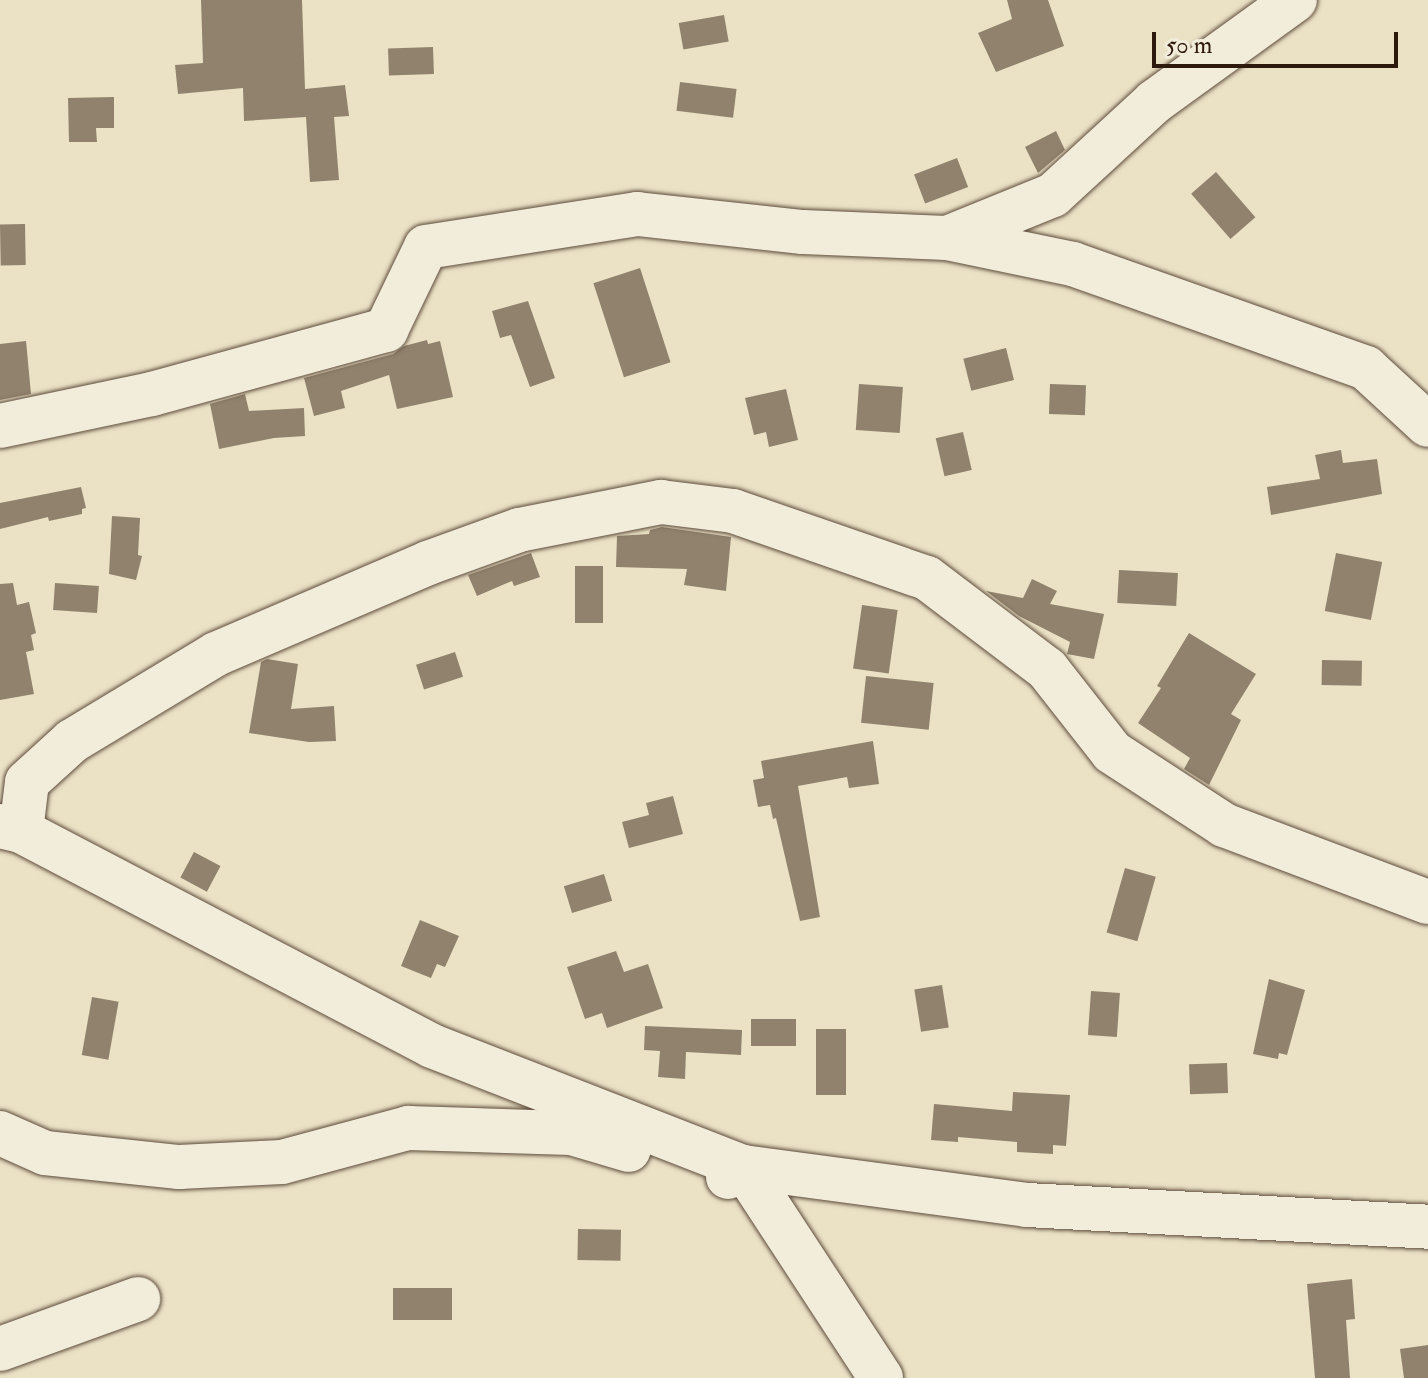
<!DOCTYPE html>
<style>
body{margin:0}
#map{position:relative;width:1428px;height:1378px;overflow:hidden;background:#ebe2c6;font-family:"IM FELL Double Pica",serif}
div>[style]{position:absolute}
.building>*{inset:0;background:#90826d;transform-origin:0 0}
.roads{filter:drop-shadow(0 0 2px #5d4b3b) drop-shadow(0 0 2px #5d4b3b)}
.minor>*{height:44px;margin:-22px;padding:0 22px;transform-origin:22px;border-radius:22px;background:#f2ecda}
span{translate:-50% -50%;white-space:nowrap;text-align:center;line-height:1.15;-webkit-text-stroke:7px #f2ecda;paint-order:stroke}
.scale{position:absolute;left:1152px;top:32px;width:246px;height:36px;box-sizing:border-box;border:4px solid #2e190d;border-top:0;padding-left:10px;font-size:24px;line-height:28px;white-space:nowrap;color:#2e190d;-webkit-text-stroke:6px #f2ecda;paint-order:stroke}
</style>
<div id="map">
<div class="building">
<i style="clip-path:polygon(201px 0,302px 0,305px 89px,345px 85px,349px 116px,334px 117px,339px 180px,310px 182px,306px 117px,244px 121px,243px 88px,178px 94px,175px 65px,203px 63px)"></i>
<i style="clip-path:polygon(1007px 0,1048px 0,1064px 46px,996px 72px,978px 33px,1012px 19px)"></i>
<i style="left:724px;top:15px;width:27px;height:46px;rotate:80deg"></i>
<i style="left:433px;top:47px;width:27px;height:45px;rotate:88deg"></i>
<i style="left:680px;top:82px;width:57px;height:29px;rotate:7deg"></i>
<i style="clip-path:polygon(114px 97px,114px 128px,96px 128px,97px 142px,69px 142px,68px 98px)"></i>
<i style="clip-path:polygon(1056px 131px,1065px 150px,1038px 173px,1025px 147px)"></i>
<i style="left:957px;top:158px;width:31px;height:46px;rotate:69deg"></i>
<i style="left:1216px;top:172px;width:60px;height:33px;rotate:49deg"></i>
<i style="left:25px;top:224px;width:41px;height:25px;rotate:89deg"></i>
<i style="left:640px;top:268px;width:99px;height:49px;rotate:72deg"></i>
<i style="clip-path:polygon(528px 301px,555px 378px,530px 387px,511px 335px,500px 338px,492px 311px)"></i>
<i style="clip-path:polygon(427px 340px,428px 344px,440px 341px,453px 397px,397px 409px,389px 375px,341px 391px,345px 408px,314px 416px,304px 378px,393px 354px,404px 346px)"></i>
<i style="clip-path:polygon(26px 341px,31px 394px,0 400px,0 344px)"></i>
<i style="left:1006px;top:348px;width:33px;height:44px;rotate:76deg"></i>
<i style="left:859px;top:384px;width:44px;height:46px;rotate:4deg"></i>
<i style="left:1050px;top:384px;width:36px;height:30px;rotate:2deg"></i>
<i style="clip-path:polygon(786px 389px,798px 440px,769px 447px,766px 432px,754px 435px,745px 398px)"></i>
<i style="clip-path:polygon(245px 394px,249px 411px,304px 408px,305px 436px,274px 438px,219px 449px,210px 404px)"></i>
<i style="left:963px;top:432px;width:39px;height:28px;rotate:77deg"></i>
<i style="clip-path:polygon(1341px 450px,1343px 463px,1377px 459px,1382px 494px,1271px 515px,1267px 487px,1320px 479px,1315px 455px)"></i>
<i style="clip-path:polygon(81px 487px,86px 508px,82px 509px,82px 514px,49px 521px,48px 517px,0 529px,0 503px)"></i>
<i style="clip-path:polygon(112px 516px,140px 518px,138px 555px,142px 556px,136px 580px,109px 574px)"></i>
<i style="clip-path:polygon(662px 527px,731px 537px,726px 591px,684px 585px,687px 569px,616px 567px,617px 536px,649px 534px,650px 530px)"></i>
<i style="clip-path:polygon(531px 553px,540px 577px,514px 586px,512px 581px,477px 596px,468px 575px)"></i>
<i style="left:1336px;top:553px;width:47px;height:59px;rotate:11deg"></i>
<i style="left:575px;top:566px;width:28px;height:57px"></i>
<i style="left:1119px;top:570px;width:59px;height:33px;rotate:3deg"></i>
<i style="clip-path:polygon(1032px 579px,1057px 591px,1050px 604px,1104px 614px,1094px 659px,1067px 654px,1070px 642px,1019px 616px,986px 591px,1023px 598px)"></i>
<i style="clip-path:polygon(13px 583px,17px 605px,29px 602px,36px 633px,31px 635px,34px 650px,26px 652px,34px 694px,0 700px,0 584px)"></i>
<i style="left:55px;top:583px;width:44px;height:27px;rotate:4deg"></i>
<i style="left:862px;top:605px;width:36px;height:64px;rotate:8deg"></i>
<i style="clip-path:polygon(1189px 633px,1256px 674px,1231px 714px,1241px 720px,1209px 785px,1184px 769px,1190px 758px,1138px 723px,1161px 688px,1157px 686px)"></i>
<i style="left:455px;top:652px;width:26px;height:41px;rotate:72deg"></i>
<i style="clip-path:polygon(267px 659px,298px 664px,291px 709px,334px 706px,336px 741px,309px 742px,249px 733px,261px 662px)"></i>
<i style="left:1322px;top:660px;width:40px;height:25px;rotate:1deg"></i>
<i style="left:866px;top:676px;width:68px;height:47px;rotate:6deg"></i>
<i style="clip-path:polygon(873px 741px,879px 784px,849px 788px,847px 777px,798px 786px,820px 917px,800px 921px,776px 818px,773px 819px,770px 805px,758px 807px,753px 780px,764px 778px,761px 761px)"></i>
<i style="clip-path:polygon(673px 796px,683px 834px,629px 848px,622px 822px,649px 815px,646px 803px)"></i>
<i style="left:194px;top:852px;width:30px;height:29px;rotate:28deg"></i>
<i style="left:1125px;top:868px;width:32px;height:67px;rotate:16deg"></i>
<i style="left:604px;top:874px;width:28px;height:42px;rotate:73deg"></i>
<i style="clip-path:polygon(420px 920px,459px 936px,445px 967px,437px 964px,431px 978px,401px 966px)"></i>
<i style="clip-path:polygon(616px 951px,624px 972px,648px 964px,663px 1008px,607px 1028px,602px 1013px,585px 1019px,567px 967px)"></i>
<i style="clip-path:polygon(1269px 979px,1305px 990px,1287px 1055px,1279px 1053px,1278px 1059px,1253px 1054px)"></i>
<i style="left:942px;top:985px;width:43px;height:28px;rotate:81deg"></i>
<i style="left:1091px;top:991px;width:29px;height:44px;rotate:4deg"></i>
<i style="left:92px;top:997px;width:27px;height:59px;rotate:10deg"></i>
<i style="left:751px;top:1019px;width:45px;height:27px"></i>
<i style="clip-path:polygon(645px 1026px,742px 1030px,741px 1055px,686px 1052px,685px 1079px,658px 1077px,660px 1051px,644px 1050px)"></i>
<i style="left:816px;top:1029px;width:30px;height:66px"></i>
<i style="left:1227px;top:1063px;width:30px;height:38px;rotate:88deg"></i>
<i style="clip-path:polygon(1013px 1092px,1070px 1095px,1066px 1146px,1053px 1145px,1053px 1154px,1017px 1152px,1017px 1142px,958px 1137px,958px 1142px,931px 1140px,934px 1104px,1012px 1111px)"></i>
<i style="left:578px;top:1229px;width:43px;height:31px;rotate:1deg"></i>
<i style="clip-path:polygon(1352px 1279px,1355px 1319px,1346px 1320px,1350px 1378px,1315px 1378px,1307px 1284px)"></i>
<i style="left:393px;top:1288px;width:59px;height:32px"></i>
<i style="clip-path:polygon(1428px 1345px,1428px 1378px,1404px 1378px,1400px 1349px)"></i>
</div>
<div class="roads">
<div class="minor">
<i style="left:947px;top:238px;width:114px;rotate:-22.1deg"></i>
<i style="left:1053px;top:195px;width:137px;rotate:-42.6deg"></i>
<i style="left:1154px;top:102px;width:174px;rotate:-35.9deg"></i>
<i style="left:0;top:426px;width:155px;rotate:-11.9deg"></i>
<i style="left:152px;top:394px;width:243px;rotate:-15.3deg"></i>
<i style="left:386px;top:330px;width:92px;rotate:-64.3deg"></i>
<i style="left:426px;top:247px;width:214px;rotate:-8.9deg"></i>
<i style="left:637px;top:214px;width:167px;rotate:6.2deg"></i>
<i style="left:803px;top:232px;width:144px;rotate:2.4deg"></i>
<i style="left:947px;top:238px;width:129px;rotate:11.7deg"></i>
<i style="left:1073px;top:264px;width:311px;rotate:19.5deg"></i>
<i style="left:1366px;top:368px;width:84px;rotate:42.6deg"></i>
<i style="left:0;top:826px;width:22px;rotate:13deg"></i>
<i style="left:21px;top:831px;width:464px;rotate:27.6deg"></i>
<i style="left:432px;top:1046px;width:334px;rotate:21.3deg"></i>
<i style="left:743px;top:1167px;width:287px;rotate:7.6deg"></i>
<i style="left:1027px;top:1205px;width:402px;rotate:3.1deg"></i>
<i style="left:21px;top:831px;width:49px;rotate:-83deg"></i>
<i style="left:27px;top:782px;width:61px;rotate:-42.3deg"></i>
<i style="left:72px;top:741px;width:168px;rotate:-31.1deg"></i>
<i style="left:216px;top:654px;width:231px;rotate:-23.2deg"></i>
<i style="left:428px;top:563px;width:97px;rotate:-19.9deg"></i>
<i style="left:519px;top:530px;width:145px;rotate:-11.2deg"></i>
<i style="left:661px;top:502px;width:73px;rotate:7.1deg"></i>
<i style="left:733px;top:511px;width:205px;rotate:19.1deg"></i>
<i style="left:927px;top:578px;width:151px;rotate:37.2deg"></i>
<i style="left:1047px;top:669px;width:105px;rotate:51.9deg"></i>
<i style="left:1112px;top:752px;width:134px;rotate:33.1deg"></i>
<i style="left:1224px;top:825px;width:218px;rotate:20.7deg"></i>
<i style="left:0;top:1133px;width:49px;rotate:24deg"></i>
<i style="left:45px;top:1153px;width:135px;rotate:6deg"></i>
<i style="left:179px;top:1167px;width:103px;rotate:-2.8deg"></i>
<i style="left:282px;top:1162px;width:131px;rotate:-15.1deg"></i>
<i style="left:408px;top:1128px;width:163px;rotate:1.8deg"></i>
<i style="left:571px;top:1133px;width:60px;rotate:16.3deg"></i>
<i style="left:728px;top:1177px;width:18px;rotate:-34deg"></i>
<i style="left:743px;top:1167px;width:252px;rotate:56.8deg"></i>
<i style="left:0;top:1349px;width:147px;rotate:-19.9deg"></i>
</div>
</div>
<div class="scale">50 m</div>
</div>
